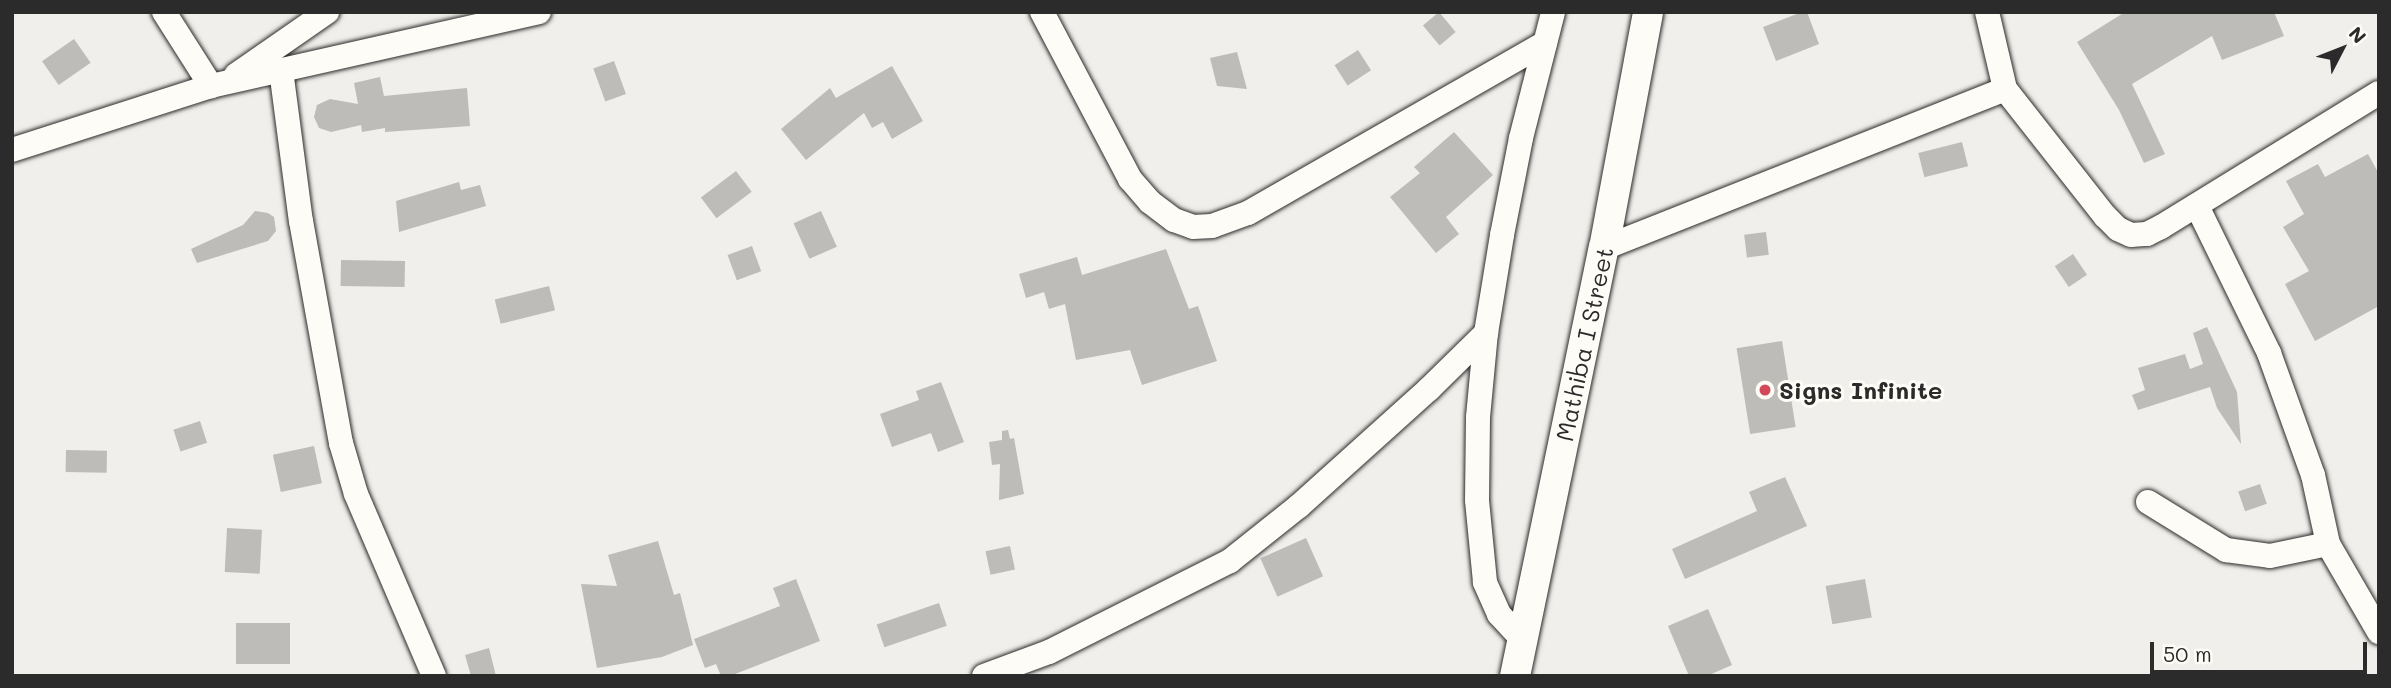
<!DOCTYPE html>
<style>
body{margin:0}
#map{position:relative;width:2391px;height:688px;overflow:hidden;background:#f0efeb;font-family:Mali,sans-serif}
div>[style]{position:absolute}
.building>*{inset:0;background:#bdbcb8;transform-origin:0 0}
.roads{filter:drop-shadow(0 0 2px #2b2b2b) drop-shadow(0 0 2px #2b2b2b)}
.minor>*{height:24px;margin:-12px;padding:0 12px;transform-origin:12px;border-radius:12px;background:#fdfcf7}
.tertiary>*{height:30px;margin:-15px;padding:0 15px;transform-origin:15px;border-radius:15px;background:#fdfcf7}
.dots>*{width:19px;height:19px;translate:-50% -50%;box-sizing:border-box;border:4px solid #fdfcf7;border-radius:50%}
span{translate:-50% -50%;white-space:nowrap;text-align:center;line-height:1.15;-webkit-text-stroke:6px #fdfcf7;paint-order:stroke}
.street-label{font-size:24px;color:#2b2b2b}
.poi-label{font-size:24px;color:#2b2b2b;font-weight:700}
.left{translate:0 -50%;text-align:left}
.frame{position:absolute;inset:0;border:14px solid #2b2b2b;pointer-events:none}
.north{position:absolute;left:2307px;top:14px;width:70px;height:70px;-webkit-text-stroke:5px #fdfcf7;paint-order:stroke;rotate:48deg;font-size:19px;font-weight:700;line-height:28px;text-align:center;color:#2b2b2b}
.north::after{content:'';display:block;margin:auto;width:24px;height:32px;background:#2b2b2b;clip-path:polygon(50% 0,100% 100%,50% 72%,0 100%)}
.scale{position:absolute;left:2150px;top:642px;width:217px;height:32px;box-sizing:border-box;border:4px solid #2b2b2b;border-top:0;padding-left:9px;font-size:21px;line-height:24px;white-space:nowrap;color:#2b2b2b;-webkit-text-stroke:5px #fdfcf7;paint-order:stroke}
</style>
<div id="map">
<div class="building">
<i style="left:1439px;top:12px;width:26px;height:21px;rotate:50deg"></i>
<i style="clip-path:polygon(1802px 12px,1807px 12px,1819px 44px,1776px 61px,1763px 27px)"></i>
<i style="clip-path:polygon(2125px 12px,2274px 12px,2284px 36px,2222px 60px,2212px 36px,2132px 84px,2165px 154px,2144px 163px,2119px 110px,2077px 42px)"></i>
<i style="left:74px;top:39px;width:29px;height:39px;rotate:55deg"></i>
<i style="left:1358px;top:50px;width:24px;height:28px;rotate:57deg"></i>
<i style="clip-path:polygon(1237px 52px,1247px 89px,1217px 86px,1210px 58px)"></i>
<i style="left:614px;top:61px;width:35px;height:22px;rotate:70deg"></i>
<i style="clip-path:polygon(892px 66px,923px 121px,892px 139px,883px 122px,872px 128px,864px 113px,806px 160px,781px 129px,830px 88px,836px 98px)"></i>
<i style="clip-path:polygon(380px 77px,384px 96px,467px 88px,470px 126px,385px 132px,385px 128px,362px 132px,361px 125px,331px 132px,319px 128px,314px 117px,317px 105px,330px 99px,358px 104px,354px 83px)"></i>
<i style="clip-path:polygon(1454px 132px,1493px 175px,1446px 217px,1459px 234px,1436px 253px,1390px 197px,1420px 173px,1414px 167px)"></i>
<i style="left:1962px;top:142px;width:25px;height:45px;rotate:76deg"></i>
<i style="clip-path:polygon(2368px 154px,2379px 174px,2379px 306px,2315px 341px,2285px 284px,2309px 271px,2283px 227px,2304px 214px,2286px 181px,2318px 164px,2325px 177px)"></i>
<i style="left:736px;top:171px;width:26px;height:44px;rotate:53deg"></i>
<i style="clip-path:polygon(459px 182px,461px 190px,480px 185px,486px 206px,399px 232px,396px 201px)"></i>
<i style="clip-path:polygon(255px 211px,268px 213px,274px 217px,276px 231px,268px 241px,197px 263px,191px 249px,243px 225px)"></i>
<i style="left:821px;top:211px;width:39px;height:30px;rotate:66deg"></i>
<i style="left:1766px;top:232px;width:23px;height:22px;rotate:83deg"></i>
<i style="left:752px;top:246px;width:27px;height:26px;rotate:70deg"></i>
<i style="clip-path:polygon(1166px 249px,1189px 309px,1198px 306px,1217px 361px,1142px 385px,1130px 350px,1076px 360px,1065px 304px,1049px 309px,1044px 292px,1026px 298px,1019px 274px,1077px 257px,1082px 275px)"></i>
<i style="left:2073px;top:254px;width:25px;height:22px;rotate:56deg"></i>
<i style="left:341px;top:260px;width:64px;height:26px;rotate:1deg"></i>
<i style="left:549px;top:286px;width:25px;height:56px;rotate:76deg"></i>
<i style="clip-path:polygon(2207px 327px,2237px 392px,2241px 444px,2217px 408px,2210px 387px,2138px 410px,2132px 395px,2145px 390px,2138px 368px,2185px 354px,2190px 369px,2203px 364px,2193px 333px)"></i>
<i style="left:1782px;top:341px;width:87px;height:46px;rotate:81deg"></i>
<i style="clip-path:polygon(941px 382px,964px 442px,938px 452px,931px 433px,892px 447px,880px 414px,919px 400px,916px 391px)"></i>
<i style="left:200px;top:421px;width:23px;height:28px;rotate:72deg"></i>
<i style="clip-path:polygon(1008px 430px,1010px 439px,1014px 438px,1024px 494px,999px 500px,1000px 464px,992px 465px,989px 442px,1002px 440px,1002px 431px)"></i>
<i style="left:314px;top:446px;width:38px;height:42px;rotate:78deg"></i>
<i style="left:66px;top:450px;width:41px;height:22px;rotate:1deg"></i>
<i style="clip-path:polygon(1785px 477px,1807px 526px,1685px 579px,1672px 549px,1757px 511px,1749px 492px)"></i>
<i style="left:2260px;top:484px;width:21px;height:23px;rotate:71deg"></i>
<i style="left:227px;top:528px;width:35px;height:44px;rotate:3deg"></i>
<i style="left:1306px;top:538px;width:42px;height:50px;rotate:66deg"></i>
<i style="clip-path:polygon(658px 541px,674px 595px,680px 593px,693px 645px,662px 657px,597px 668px,581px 584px,617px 586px,608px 555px)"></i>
<i style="left:1010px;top:546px;width:24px;height:25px;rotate:78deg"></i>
<i style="clip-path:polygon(796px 579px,820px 641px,730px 676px,721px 676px,716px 664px,705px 668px,694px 639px,780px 606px,773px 588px)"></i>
<i style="left:1865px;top:579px;width:39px;height:40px;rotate:80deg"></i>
<i style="left:939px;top:603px;width:24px;height:66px;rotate:71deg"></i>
<i style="clip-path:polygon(1708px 609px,1732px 665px,1707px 676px,1689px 676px,1668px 626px)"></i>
<i style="left:290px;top:623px;width:41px;height:54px;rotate:90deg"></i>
<i style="clip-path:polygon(489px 648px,496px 676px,471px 676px,465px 655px)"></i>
</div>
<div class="roads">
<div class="minor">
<i style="left:164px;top:12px;width:88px;rotate:57.6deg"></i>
<i style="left:1042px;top:12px;width:189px;rotate:62.2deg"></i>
<i style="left:1130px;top:179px;width:30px;rotate:49deg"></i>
<i style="left:1150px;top:202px;width:30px;rotate:37deg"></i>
<i style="left:1174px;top:220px;width:20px;rotate:20deg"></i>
<i style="left:1193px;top:227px;width:19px;rotate:-3deg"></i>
<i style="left:1212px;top:226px;width:38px;rotate:-20deg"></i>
<i style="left:1248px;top:213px;width:342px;rotate:-29.8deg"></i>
<i style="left:1987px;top:12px;width:79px;rotate:76.8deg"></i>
<i style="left:2005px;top:89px;width:162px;rotate:51.8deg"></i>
<i style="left:2105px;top:216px;width:18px;rotate:45deg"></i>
<i style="left:2118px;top:229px;width:14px;rotate:25deg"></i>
<i style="left:2131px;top:235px;width:16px;rotate:-4deg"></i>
<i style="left:2147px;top:234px;width:16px;rotate:-27deg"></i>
<i style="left:2161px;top:227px;width:256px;rotate:-31.6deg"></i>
<i style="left:281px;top:70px;width:152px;rotate:82.5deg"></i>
<i style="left:301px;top:221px;width:226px;rotate:79.8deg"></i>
<i style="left:341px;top:443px;width:53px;rotate:73.6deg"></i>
<i style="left:356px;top:494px;width:198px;rotate:66.8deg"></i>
<i style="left:236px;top:75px;width:111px;rotate:-34.7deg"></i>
<i style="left:12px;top:150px;width:209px;rotate:-17.8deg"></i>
<i style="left:211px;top:86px;width:336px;rotate:-12.7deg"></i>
<i style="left:2197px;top:206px;width:164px;rotate:63.9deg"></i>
<i style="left:2269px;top:353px;width:130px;rotate:70.2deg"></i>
<i style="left:2313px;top:475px;width:71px;rotate:77.7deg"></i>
<i style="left:2328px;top:544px;width:102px;rotate:59.9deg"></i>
<i style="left:1604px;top:248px;width:431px;rotate:-21.6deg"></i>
<i style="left:2148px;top:502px;width:92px;rotate:31.6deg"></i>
<i style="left:2226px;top:550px;width:44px;rotate:7.8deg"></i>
<i style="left:2270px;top:556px;width:59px;rotate:-11.7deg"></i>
<i style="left:1523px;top:640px;width:35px;rotate:-133deg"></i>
<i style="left:1499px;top:614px;width:35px;rotate:-114deg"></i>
<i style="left:1485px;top:582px;width:82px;rotate:-95.6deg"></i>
<i style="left:1477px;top:500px;width:83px;rotate:-89.3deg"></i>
<i style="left:1478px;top:417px;width:84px;rotate:-84.6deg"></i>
<i style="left:1486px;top:333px;width:99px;rotate:-80.7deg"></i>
<i style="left:1502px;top:235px;width:99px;rotate:-78.9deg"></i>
<i style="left:1521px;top:138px;width:130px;rotate:-75.7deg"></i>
<i style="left:984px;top:676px;width:69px;rotate:-20.3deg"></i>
<i style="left:1049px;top:652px;width:203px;rotate:-26.7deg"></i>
<i style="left:1230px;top:561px;width:88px;rotate:-38.6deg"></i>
<i style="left:1299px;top:506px;width:175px;rotate:-42deg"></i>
<i style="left:1429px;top:389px;width:80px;rotate:-44.5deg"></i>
</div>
<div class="tertiary">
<i style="left:1515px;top:676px;width:437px;rotate:-78.3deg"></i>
<i style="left:1604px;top:248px;width:240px;rotate:-79.4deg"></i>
</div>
</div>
<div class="dots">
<i style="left:1765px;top:390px;background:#d1495b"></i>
</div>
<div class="street-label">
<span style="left:1584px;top:344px;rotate:-78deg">Mathiba I Street</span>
</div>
<div class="poi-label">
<span class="left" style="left:1779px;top:390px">Signs Infinite</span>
</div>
<div class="frame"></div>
<div class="north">N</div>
<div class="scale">50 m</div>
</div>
